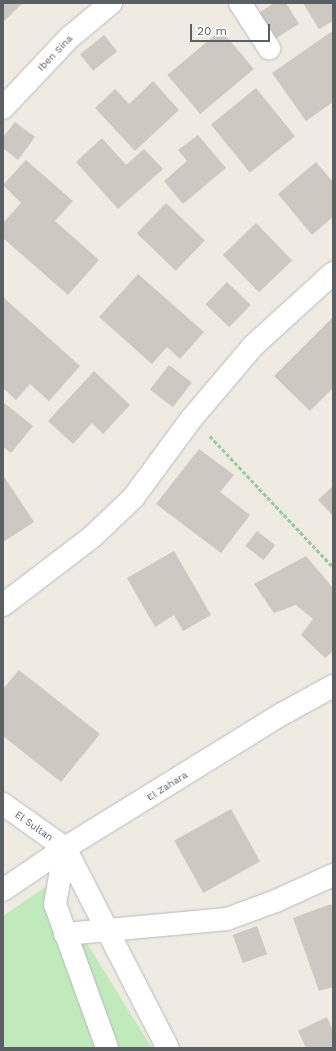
<!DOCTYPE html>
<style>
body{margin:0}
#map{position:relative;width:336px;height:1051px;overflow:hidden;background:#efebe3;font-family:"Work Sans",sans-serif}
div>[style]{position:absolute}
.green>*{inset:0;background:#c0eabc}
.building>*{inset:0;background:#cdc8c2;transform-origin:0 0}
.path>*{height:2.5px;margin-top:-1.25px;transform-origin:0;background:repeating-linear-gradient(90deg,#95cc9f 0 4px,transparent 0 6px)}
.roads{filter:drop-shadow(0 0 1px #b6babf) drop-shadow(0 0 1px #b6babf)}
.minor>*{height:22px;margin:-11px;padding:0 11px;transform-origin:11px;border-radius:11px;background:#fff}
span{translate:-50% -50%;white-space:nowrap;text-align:center;line-height:1.15;-webkit-text-stroke:4px #fff;paint-order:stroke}
.street-label{font-size:10px;color:#5b6065}
.frame{position:absolute;inset:0;border:4px solid #5b6065;pointer-events:none}
.scale{position:absolute;left:190px;top:24px;width:80px;height:18px;box-sizing:border-box;border:2px solid #5b6065;border-top:0;padding-left:5px;font-size:12px;line-height:14px;white-space:nowrap;color:#5b6065;-webkit-text-stroke:3px #fff;paint-order:stroke}
</style>
<div id="map">
<div class="green">
<i style="clip-path:polygon(50px 884px,152px 1048px,3px 1048px,3px 916px)"></i>
</div>
<div class="building">
<i style="clip-path:polygon(3px 3px,23px 3px,4px 21px)"></i>
<i style="clip-path:polygon(274px 3px,286px 3px,299px 24px,273px 40px,257px 14px)"></i>
<i style="clip-path:polygon(303px 3px,333px 3px,333px 21px,319px 29px)"></i>
<i style="left:221px;top:30px;width:51px;height:70px;rotate:50deg"></i>
<i style="clip-path:polygon(331px 32px,333px 34px,333px 102px,306px 121px,272px 73px)"></i>
<i style="left:104px;top:35px;width:21px;height:31px;rotate:51deg"></i>
<i style="clip-path:polygon(153px 81px,179px 110px,135px 151px,95px 108px,115px 89px,129px 104px)"></i>
<i style="left:256px;top:88px;width:62px;height:58px;rotate:51deg"></i>
<i style="clip-path:polygon(15px 122px,35px 137px,18px 160px,3px 148px,3px 137px)"></i>
<i style="clip-path:polygon(198px 135px,226px 168px,183px 204px,164px 181px,187px 161px,178px 150px)"></i>
<i style="clip-path:polygon(102px 138px,126px 165px,144px 149px,163px 169px,118px 209px,76px 162px)"></i>
<i style="clip-path:polygon(26px 160px,73px 201px,55px 221px,99px 260px,68px 295px,3px 238px,3px 223px,21px 203px,3px 185px)"></i>
<i style="clip-path:polygon(316px 162px,333px 182px,333px 217px,312px 235px,278px 194px)"></i>
<i style="left:166px;top:203px;width:54px;height:42px;rotate:44deg"></i>
<i style="left:256px;top:223px;width:52px;height:46px;rotate:46deg"></i>
<i style="clip-path:polygon(138px 274px,204px 332px,180px 359px,167px 347px,152px 364px,99px 317px)"></i>
<i style="left:227px;top:282px;width:33px;height:31px;rotate:44deg"></i>
<i style="clip-path:polygon(3px 297px,80px 366px,49px 401px,30px 384px,16px 400px,3px 388px)"></i>
<i style="clip-path:polygon(333px 317px,333px 388px,310px 411px,274px 376px)"></i>
<i style="left:169px;top:365px;width:29px;height:31px;rotate:38deg"></i>
<i style="clip-path:polygon(94px 371px,130px 405px,103px 434px,92px 423px,73px 444px,48px 421px)"></i>
<i style="clip-path:polygon(3px 402px,33px 426px,11px 453px,3px 447px)"></i>
<i style="clip-path:polygon(199px 449px,234px 475px,220px 492px,250px 515px,221px 553px,156px 504px)"></i>
<i style="clip-path:polygon(3px 475px,34px 522px,3px 542px)"></i>
<i style="clip-path:polygon(333px 486px,333px 516px,318px 500px)"></i>
<i style="left:257px;top:531px;width:23px;height:19px;rotate:38deg"></i>
<i style="clip-path:polygon(174px 551px,211px 615px,183px 631px,174px 615px,155px 627px,127px 578px)"></i>
<i style="clip-path:polygon(306px 556px,333px 588px,333px 651px,325px 658px,301px 635px,313px 619px,296px 605px,274px 613px,254px 584px)"></i>
<i style="clip-path:polygon(19px 670px,100px 734px,61px 782px,3px 736px,3px 689px)"></i>
<i style="left:231px;top:809px;width:60px;height:65px;rotate:61deg"></i>
<i style="clip-path:polygon(331px 904px,333px 909px,333px 987px,319px 991px,293px 918px)"></i>
<i style="left:257px;top:926px;width:30px;height:26px;rotate:70deg"></i>
<i style="clip-path:polygon(327px 1017px,333px 1030px,333px 1048px,306px 1048px,298px 1031px)"></i>
</div>
<div class="path">
<i style="left:210px;top:436px;width:180px;rotate:46.8deg"></i>
</div>
<div class="roads">
<div class="minor">
<i style="left:240px;top:3px;width:54px;rotate:57.2deg"></i>
<i style="left:3px;top:108px;width:96px;rotate:-46.7deg"></i>
<i style="left:69px;top:38px;width:55px;rotate:-39.8deg"></i>
<i style="left:3px;top:605px;width:112px;rotate:-37.4deg"></i>
<i style="left:92px;top:537px;width:57px;rotate:-43.6deg"></i>
<i style="left:133px;top:498px;width:99px;rotate:-53.6deg"></i>
<i style="left:192px;top:418px;width:94px;rotate:-49.7deg"></i>
<i style="left:253px;top:346px;width:108px;rotate:-42.4deg"></i>
<i style="left:3px;top:804px;width:76px;rotate:35.4deg"></i>
<i style="left:65px;top:848px;width:225px;rotate:62.8deg"></i>
<i style="left:65px;top:848px;width:57px;rotate:100.1deg"></i>
<i style="left:55px;top:904px;width:153px;rotate:70.1deg"></i>
<i style="left:3px;top:890px;width:75px;rotate:-34.1deg"></i>
<i style="left:65px;top:848px;width:255px;rotate:-31.7deg"></i>
<i style="left:282px;top:714px;width:58px;rotate:-28.8deg"></i>
<i style="left:65px;top:934px;width:163px;rotate:-5.3deg"></i>
<i style="left:227px;top:919px;width:52px;rotate:-20.2deg"></i>
<i style="left:276px;top:901px;width:63px;rotate:-24.5deg"></i>
</div>
</div>
<div class="street-label">
<span style="left:55px;top:53px;rotate:-46deg">Iben Sina</span>
<span style="left:167px;top:786px;rotate:-32deg">El Zahara</span>
<span style="left:34px;top:826px;rotate:35deg">El Sultan</span>
</div>
<div class="frame"></div>
<div class="scale">20 m</div>
</div>
